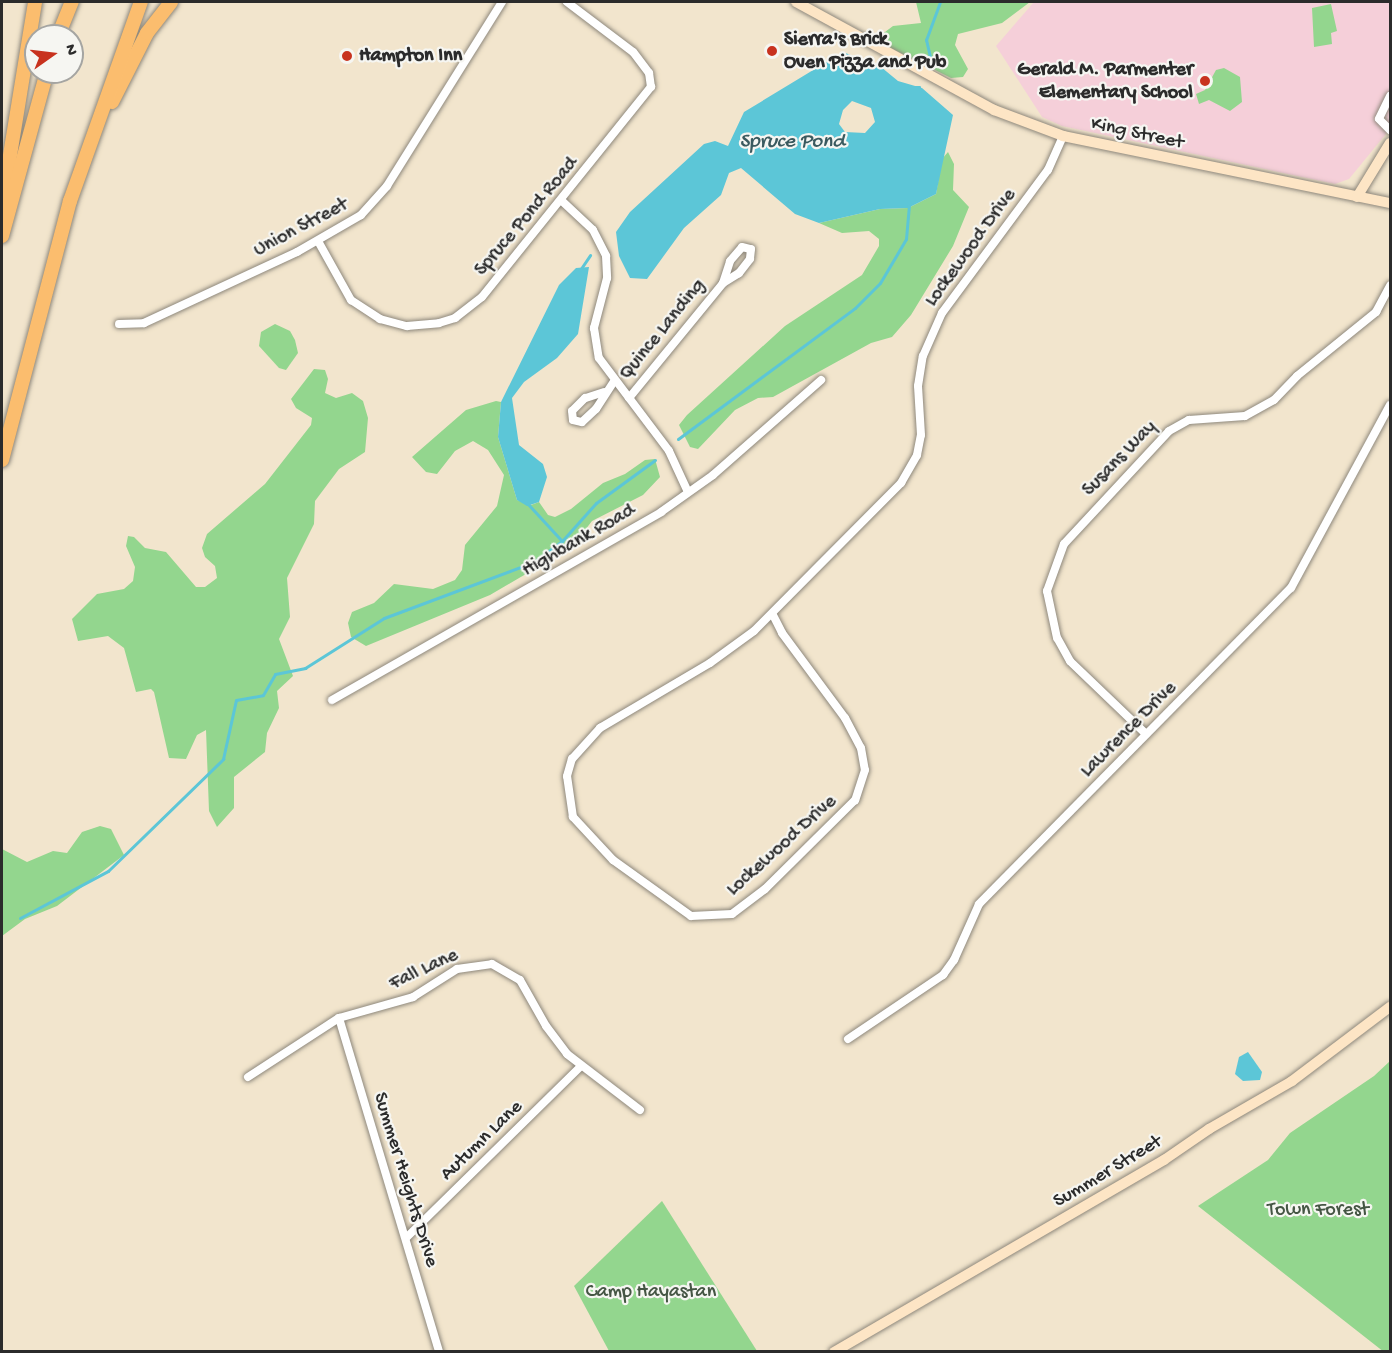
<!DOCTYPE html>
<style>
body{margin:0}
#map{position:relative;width:1392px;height:1353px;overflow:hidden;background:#f2e5cd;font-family:"Gochi Hand",sans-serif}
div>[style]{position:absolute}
.built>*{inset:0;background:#f5cfd9}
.green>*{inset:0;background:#93d68e}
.water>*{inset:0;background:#5cc6d7}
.stream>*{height:3px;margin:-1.5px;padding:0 1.5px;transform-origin:1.5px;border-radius:1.5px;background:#5cc6d7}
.roads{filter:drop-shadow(0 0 2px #8e887c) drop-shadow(0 0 2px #8e887c)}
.street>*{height:8px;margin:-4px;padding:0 4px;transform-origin:4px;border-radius:4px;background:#fff}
.secondary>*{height:10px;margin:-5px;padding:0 5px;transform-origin:5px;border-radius:5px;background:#fde5c5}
.highway>*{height:14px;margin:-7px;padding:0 7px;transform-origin:7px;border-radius:7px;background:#fbbd6e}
.dots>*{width:16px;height:16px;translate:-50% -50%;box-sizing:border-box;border:3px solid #f6f6f2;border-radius:50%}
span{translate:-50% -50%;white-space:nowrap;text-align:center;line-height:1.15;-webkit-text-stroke:4.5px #f6f6f2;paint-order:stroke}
.poi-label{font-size:20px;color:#2b2b2b;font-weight:700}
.left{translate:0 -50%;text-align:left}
.right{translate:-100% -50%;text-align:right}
.street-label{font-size:20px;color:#2b2b2b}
.park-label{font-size:20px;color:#455644}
.water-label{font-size:21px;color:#3a5a5f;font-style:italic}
.frame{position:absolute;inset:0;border:3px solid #2b2b2b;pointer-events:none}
.north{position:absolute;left:24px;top:24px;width:60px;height:60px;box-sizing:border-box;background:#f6f6f2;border:2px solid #a5a5a2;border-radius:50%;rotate:76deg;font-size:16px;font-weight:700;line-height:24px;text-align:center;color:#2b2b2b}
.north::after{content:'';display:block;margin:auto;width:21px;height:27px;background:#c8321e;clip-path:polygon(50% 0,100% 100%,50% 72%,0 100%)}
</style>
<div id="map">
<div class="built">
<i style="clip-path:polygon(1034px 2px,1390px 2px,1390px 129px,1349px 179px,1335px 184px,1062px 126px,1042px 117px,996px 46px)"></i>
</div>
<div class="green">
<i style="clip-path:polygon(916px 2px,1030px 2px,1002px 23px,958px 34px,955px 45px,968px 69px,963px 77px,951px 78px,881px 43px,881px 35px,893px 26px,921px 23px)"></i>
<i style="clip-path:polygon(1331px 4px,1337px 31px,1331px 33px,1332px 44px,1314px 47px,1312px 8px)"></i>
<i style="clip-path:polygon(1224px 68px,1240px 77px,1242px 102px,1230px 111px,1209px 100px,1199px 104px,1196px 94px,1205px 90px,1216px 70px)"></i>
<i style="clip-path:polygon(948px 152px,954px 164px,953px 190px,969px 207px,953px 246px,911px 315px,892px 337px,871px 343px,773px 397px,758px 398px,735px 410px,698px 449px,690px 447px,679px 425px,687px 415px,785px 326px,862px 275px,879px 246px,879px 239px,869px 231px,842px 233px,819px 223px,880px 209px,908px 208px,936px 194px,942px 159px)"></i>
<i style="clip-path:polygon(275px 324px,290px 331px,295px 340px,298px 353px,286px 370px,279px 368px,259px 346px,261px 332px)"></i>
<i style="clip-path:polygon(314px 369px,325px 370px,328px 379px,325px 393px,336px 398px,352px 393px,363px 401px,368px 418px,365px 452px,339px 469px,315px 501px,314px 524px,287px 578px,290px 617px,279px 639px,293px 676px,277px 691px,279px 708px,267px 733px,265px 752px,234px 777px,234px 808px,217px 827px,209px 811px,206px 730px,197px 735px,186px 759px,169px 758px,154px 692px,151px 689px,136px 692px,124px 648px,108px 636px,78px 641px,72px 619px,97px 594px,124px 589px,133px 581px,135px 567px,126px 546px,128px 536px,134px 537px,145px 548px,166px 552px,196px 587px,205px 587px,217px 578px,215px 566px,205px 557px,202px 548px,207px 534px,265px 484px,311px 425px,312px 418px,296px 408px,291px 399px)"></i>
<i style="clip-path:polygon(496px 401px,501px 402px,498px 437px,517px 500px,531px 505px,539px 502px,548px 515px,555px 517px,571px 509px,603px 483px,625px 474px,645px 460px,655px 459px,660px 477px,643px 495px,592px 521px,572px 547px,490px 595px,366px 646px,351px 637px,348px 623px,352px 612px,374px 603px,394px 584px,433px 589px,455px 580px,462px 570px,465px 545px,497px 506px,504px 475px,488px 450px,473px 441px,455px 451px,437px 474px,426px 472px,412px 457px,466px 410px)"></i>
<i style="clip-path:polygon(100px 826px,111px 829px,124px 855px,57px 906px,25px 919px,2px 936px,2px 849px,27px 862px,53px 851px,67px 853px,82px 832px)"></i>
<i style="clip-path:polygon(1390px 1061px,1390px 1351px,1384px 1352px,1198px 1206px,1268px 1160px,1290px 1133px,1374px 1076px)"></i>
<i style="clip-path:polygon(662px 1201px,757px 1351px,609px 1351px,574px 1286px)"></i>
</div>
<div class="water">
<i style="clip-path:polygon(evenodd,843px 52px,881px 67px,898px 81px,922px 88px,953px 115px,936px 194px,908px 208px,880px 209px,819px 223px,795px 214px,741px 168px,729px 173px,721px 195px,684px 228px,647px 279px,630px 278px,619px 256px,616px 232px,630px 212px,704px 144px,715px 141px,728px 146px,744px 112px,843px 52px,852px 101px,871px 108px,875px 122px,865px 133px,845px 132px,839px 124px,843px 110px,852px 101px)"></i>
<i style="clip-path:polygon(589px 267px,578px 334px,557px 358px,524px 382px,512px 398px,519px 445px,543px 464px,547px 477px,539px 502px,527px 506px,517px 500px,498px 437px,501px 402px,559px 285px,576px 268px)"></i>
<i style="clip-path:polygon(1248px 1052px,1262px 1072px,1260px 1080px,1243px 1081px,1235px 1074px,1239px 1057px)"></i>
</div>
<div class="stream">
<i style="left:931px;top:61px;width:22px;rotate:-103deg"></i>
<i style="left:926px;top:40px;width:40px;rotate:-69.8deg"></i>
<i style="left:909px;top:87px;width:10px"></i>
<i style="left:919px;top:87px;width:4px;rotate:90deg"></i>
<i style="left:580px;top:270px;width:18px;rotate:-56deg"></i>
<i style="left:678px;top:439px;width:220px;rotate:-36.5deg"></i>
<i style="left:855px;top:308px;width:35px;rotate:-45deg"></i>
<i style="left:880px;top:283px;width:51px;rotate:-59.4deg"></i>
<i style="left:906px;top:239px;width:34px;rotate:-85deg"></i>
<i style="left:527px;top:503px;width:52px;rotate:47.4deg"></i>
<i style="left:20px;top:918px;width:100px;rotate:-28.1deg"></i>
<i style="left:108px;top:871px;width:161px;rotate:-44.2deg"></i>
<i style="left:223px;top:759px;width:60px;rotate:-77.6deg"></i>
<i style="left:236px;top:700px;width:27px;rotate:-10deg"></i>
<i style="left:263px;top:695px;width:24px;rotate:-60deg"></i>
<i style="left:275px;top:674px;width:31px;rotate:-11deg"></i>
<i style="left:305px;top:668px;width:93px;rotate:-32.3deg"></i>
<i style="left:384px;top:618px;width:160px;rotate:-20.5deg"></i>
<i style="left:534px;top:562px;width:35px;rotate:-37deg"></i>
<i style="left:562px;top:541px;width:51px;rotate:-48.2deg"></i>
<i style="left:596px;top:503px;width:73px;rotate:-36.1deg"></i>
</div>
<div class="roads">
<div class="street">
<i style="left:1390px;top:96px;width:25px;rotate:116deg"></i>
<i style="left:1379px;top:119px;width:16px;rotate:45deg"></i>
<i style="left:562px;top:201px;width:42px;rotate:43.1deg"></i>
<i style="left:593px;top:230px;width:29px;rotate:63deg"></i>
<i style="left:606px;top:256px;width:22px;rotate:87deg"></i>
<i style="left:607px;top:278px;width:52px;rotate:104.6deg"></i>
<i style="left:594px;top:328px;width:30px;rotate:81deg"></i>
<i style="left:599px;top:358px;width:116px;rotate:53deg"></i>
<i style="left:669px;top:451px;width:43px;rotate:65.2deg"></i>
<i style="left:318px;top:241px;width:68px;rotate:60.8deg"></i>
<i style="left:351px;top:300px;width:35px;rotate:33deg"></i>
<i style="left:380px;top:319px;width:28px;rotate:15deg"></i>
<i style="left:407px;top:326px;width:32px;rotate:-5deg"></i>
<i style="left:439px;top:323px;width:17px;rotate:-17deg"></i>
<i style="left:455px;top:318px;width:34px;rotate:-38deg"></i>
<i style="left:482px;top:297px;width:270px;rotate:-51.2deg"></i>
<i style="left:651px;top:87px;width:14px;rotate:-98deg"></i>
<i style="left:649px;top:73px;width:26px;rotate:-127deg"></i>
<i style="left:633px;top:52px;width:83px;rotate:-142.9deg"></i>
<i style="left:119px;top:324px;width:25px;rotate:-2deg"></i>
<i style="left:144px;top:323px;width:169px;rotate:-24.9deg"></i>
<i style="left:297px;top:252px;width:74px;rotate:-30deg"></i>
<i style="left:361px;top:215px;width:39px;rotate:-48deg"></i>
<i style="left:387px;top:186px;width:217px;rotate:-58deg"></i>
<i style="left:604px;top:392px;width:20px;rotate:162deg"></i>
<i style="left:585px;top:398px;width:18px;rotate:135deg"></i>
<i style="left:572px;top:411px;width:9px;rotate:84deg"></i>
<i style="left:573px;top:420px;width:9px;rotate:13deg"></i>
<i style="left:582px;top:422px;width:19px;rotate:-43deg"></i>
<i style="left:596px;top:409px;width:33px;rotate:-57deg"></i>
<i style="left:629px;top:398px;width:149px;rotate:-50.7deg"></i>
<i style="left:723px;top:283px;width:23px;rotate:-72deg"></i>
<i style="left:730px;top:261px;width:18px;rotate:-49deg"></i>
<i style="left:742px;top:247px;width:9px;rotate:13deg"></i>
<i style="left:751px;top:249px;width:10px;rotate:96deg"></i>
<i style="left:750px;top:259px;width:18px;rotate:128deg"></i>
<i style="left:739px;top:273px;width:19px;rotate:148deg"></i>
<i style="left:773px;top:615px;width:20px;rotate:63deg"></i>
<i style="left:782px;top:633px;width:106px;rotate:53.5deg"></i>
<i style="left:845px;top:718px;width:34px;rotate:62deg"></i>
<i style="left:861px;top:748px;width:22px;rotate:80deg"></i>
<i style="left:865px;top:770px;width:32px;rotate:108deg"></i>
<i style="left:855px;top:800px;width:127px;rotate:135.3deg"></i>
<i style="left:765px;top:889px;width:41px;rotate:142.9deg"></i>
<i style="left:732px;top:914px;width:41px;rotate:177.2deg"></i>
<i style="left:691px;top:916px;width:96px;rotate:-144.3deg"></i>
<i style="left:613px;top:860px;width:59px;rotate:-132.9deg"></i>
<i style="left:573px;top:817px;width:41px;rotate:-98.3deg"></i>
<i style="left:567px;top:776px;width:18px;rotate:-74deg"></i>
<i style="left:572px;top:759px;width:42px;rotate:-47.9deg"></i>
<i style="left:600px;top:728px;width:128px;rotate:-30.6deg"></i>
<i style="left:710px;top:663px;width:54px;rotate:-36deg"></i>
<i style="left:754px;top:631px;width:209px;rotate:-45.2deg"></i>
<i style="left:901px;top:483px;width:32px;rotate:-60deg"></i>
<i style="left:917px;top:455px;width:20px;rotate:-79deg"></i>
<i style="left:921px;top:435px;width:49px;rotate:-93.5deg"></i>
<i style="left:918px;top:386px;width:30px;rotate:-81deg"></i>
<i style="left:923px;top:356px;width:47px;rotate:-66.2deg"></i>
<i style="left:942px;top:313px;width:178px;rotate:-53.5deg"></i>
<i style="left:1048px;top:170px;width:37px;rotate:-66deg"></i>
<i style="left:332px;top:700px;width:379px;rotate:-29.7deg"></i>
<i style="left:661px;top:512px;width:64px;rotate:-35.4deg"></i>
<i style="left:713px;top:475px;width:144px;rotate:-41.3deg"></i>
<i style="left:1146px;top:734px;width:105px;rotate:-136.2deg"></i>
<i style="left:1070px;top:661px;width:26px;rotate:-119deg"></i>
<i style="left:1057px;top:638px;width:48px;rotate:-102deg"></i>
<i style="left:1047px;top:591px;width:50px;rotate:-70.1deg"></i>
<i style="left:1064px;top:544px;width:154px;rotate:-47.1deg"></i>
<i style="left:1169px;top:431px;width:23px;rotate:-29deg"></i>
<i style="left:1189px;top:420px;width:56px;rotate:-4.1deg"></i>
<i style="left:1245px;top:416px;width:33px;rotate:-29deg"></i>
<i style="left:1274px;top:400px;width:33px;rotate:-46deg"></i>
<i style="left:1297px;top:376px;width:102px;rotate:-39deg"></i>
<i style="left:1376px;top:312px;width:30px;rotate:-62deg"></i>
<i style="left:339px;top:1018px;width:349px;rotate:73.3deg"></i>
<i style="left:848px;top:1039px;width:115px;rotate:-34deg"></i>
<i style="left:943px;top:975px;width:19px;rotate:-54deg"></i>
<i style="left:954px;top:960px;width:61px;rotate:-65.9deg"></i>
<i style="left:979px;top:904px;width:444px;rotate:-45.4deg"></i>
<i style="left:1291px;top:588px;width:208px;rotate:-61.6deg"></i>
<i style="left:248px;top:1077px;width:108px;rotate:-33deg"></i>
<i style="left:339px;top:1018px;width:77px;rotate:-15.8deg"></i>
<i style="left:413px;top:997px;width:52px;rotate:-32.5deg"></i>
<i style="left:457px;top:969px;width:35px;rotate:-8deg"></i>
<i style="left:492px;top:964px;width:32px;rotate:30deg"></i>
<i style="left:520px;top:980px;width:53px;rotate:60.5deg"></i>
<i style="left:546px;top:1026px;width:35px;rotate:53deg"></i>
<i style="left:567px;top:1054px;width:92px;rotate:37.5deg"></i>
<i style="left:406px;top:1238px;width:244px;rotate:-44.5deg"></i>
</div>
<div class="secondary">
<i style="left:796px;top:2px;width:226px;rotate:28.6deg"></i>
<i style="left:994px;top:110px;width:74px;rotate:20.6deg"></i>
<i style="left:1063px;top:136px;width:334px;rotate:11.6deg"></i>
<i style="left:1357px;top:197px;width:63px;rotate:-58.6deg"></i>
<i style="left:834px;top:1352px;width:382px;rotate:-30.2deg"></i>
<i style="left:1164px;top:1160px;width:55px;rotate:-34.6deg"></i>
<i style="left:1209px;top:1129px;width:96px;rotate:-30deg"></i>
<i style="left:1292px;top:1081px;width:123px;rotate:-37.1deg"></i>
</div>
<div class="highway">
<i style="left:58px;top:36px;width:37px;rotate:-68deg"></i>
<i style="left:112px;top:102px;width:77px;rotate:-63.1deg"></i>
<i style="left:147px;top:33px;width:39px;rotate:-52deg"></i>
<i style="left:2px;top:204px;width:205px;rotate:-80.7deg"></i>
<i style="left:2px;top:236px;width:170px;rotate:-74.7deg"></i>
<i style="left:2px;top:460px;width:268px;rotate:-75.3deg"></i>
<i style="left:70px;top:201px;width:211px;rotate:-70.4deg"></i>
</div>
</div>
<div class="dots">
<i style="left:772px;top:51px;background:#c8321e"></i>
<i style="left:347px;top:56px;background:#c8321e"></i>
<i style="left:1205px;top:81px;background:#c8321e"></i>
</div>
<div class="poi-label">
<span class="left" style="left:784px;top:52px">Sierra's Brick<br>Oven Pizza and Pub</span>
<span class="left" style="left:359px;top:56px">Hampton Inn</span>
<span class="right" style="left:1193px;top:82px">Gerald M. Parmenter<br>Elementary School</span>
</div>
<div class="street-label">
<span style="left:1137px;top:134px;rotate:12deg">King Street</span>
<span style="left:527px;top:217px;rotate:-50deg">Spruce Pond Road</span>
<span style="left:301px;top:228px;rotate:-28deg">Union Street</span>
<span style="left:971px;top:248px;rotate:-54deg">Lockewood Drive</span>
<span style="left:663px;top:330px;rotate:-51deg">Quince Landing</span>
<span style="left:1120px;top:459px;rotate:-46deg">Susans Way</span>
<span style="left:579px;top:541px;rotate:-30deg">Highbank Road</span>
<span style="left:1129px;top:730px;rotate:-45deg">Lawrence Drive</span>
<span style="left:782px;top:846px;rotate:-42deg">Lockewood Drive</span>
<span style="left:424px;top:970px;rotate:-25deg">Fall Lane</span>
<span style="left:482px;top:1141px;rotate:-44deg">Autumn Lane</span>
<span style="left:1108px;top:1172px;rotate:-31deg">Summer Street</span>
<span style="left:405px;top:1180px;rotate:73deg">Summer Heights Drive</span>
</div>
<div class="park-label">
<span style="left:1318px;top:1210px">Town Forest</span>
<span style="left:651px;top:1292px">Camp Hayastan</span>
</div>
<div class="water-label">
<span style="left:792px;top:143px">Spruce Pond</span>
</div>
<div class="frame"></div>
<div class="north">N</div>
</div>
